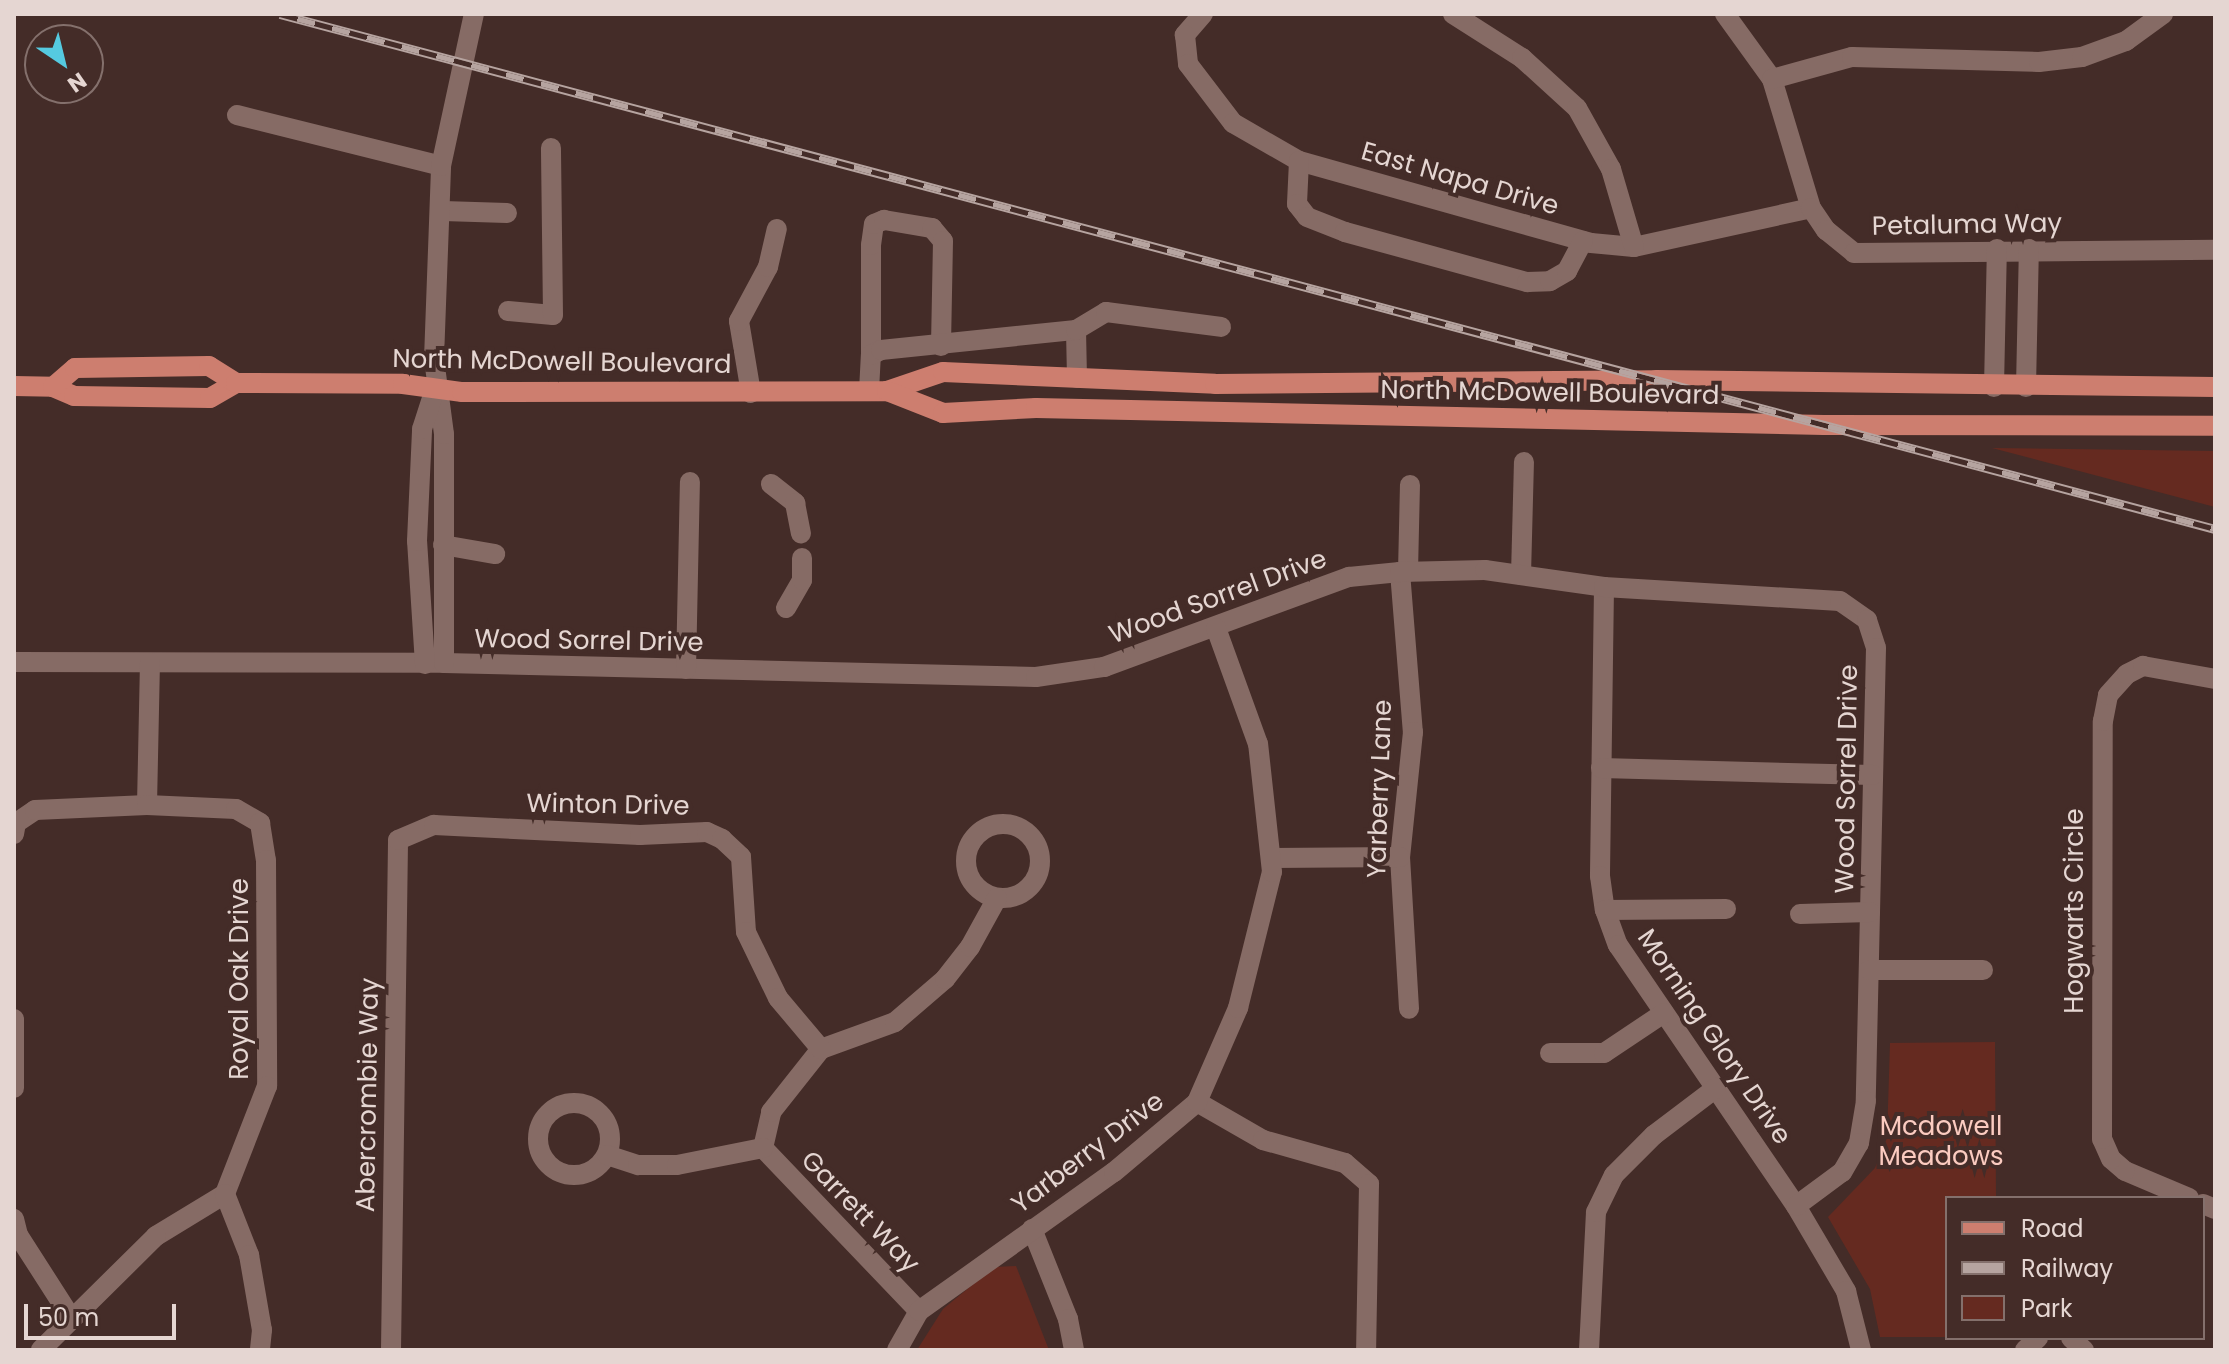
<!DOCTYPE html>
<style>
body{margin:0}
#map{position:relative;width:2229px;height:1364px;overflow:hidden;background:#442c28;font-family:Poppins,sans-serif}
div>[style]{position:absolute}
.green>*{inset:0;background:#652a20}
.minor>*{height:20px;margin:-10px;padding:0 10px;transform-origin:10px;border-radius:10px;background:#866b65}
.minor>.ring{margin:-10px;padding:0;box-sizing:content-box;background:none;border:20px solid #866b65;border-radius:50%}
.major>*{height:20px;margin:-10px;padding:0 10px;transform-origin:10px;border-radius:10px;background:#cd7e6f}
.rail>*{height:9px;margin-top:-4.5px;transform-origin:0;background:repeating-linear-gradient(90deg,#442c28 0 18px,#b6a4a0 0 36px);box-sizing:border-box;border-block:2px solid #b6a4a0}
span{translate:-50% -50%;white-space:nowrap;text-align:center;line-height:1.15;-webkit-text-stroke:8px #442c28;paint-order:stroke}
.street-label{font-size:26px;color:#e5d6d2}
.park-label{font-size:26px;color:#fbcbc0}
.frame{position:absolute;inset:0;border:16px solid #e5d6d2;pointer-events:none}
.legend{position:absolute;left:1945px;top:1196px;width:260px;height:144px;box-sizing:border-box;background:#442c28;border:2px solid #84706c;margin:0;padding:10px 14px;list-style:none;font-size:24px;color:#e5d6d2}
.legend li{display:flex;align-items:center;gap:16px;height:40px}
.legend b{width:40px;border:2px solid #84706c}
.north{position:absolute;left:24px;top:24px;width:80px;height:80px;box-sizing:border-box;background:#442c28;border:2px solid #84706c;border-radius:50%;rotate:145deg;font-size:22px;font-weight:700;line-height:32px;text-align:center;color:#e5d6d2}
.north::after{content:'';display:block;margin:auto;width:28px;height:36px;background:#55cae0;clip-path:polygon(50% 0,100% 100%,50% 72%,0 100%)}
.scale{position:absolute;left:24px;top:1304px;width:152px;height:36px;box-sizing:border-box;border:4px solid #e5d6d2;border-top:0;padding-left:10px;font-size:24px;line-height:28px;white-space:nowrap;color:#e5d6d2;-webkit-text-stroke:6px #442c28;paint-order:stroke}
</style>
<div id="map">
<div class="green">
<i style="clip-path:polygon(1992px 448px,2215px 451px,2215px 507px)"></i>
<i style="clip-path:polygon(1995px 1042px,1996px 1198px,1947px 1198px,1947px 1337px,1880px 1337px,1870px 1289px,1828px 1217px,1875px 1168px,1887px 1138px,1890px 1043px)"></i>
<i style="clip-path:polygon(1016px 1266px,1049px 1350px,917px 1350px,943px 1309px,994px 1267px)"></i>
</div>
<div class="minor">
<i style="left:1203px;top:14px;width:28px;rotate:131deg"></i>
<i style="left:1185px;top:35px;width:29px;rotate:84deg"></i>
<i style="left:1188px;top:64px;width:74px;rotate:52.7deg"></i>
<i style="left:1233px;top:123px;width:76px;rotate:29.9deg"></i>
<i style="left:1299px;top:161px;width:303px;rotate:15.7deg"></i>
<i style="left:1591px;top:243px;width:43px;rotate:5.3deg"></i>
<i style="left:1634px;top:247px;width:181px;rotate:-12.4deg"></i>
<i style="left:1453px;top:14px;width:82px;rotate:32.5deg"></i>
<i style="left:1522px;top:58px;width:74px;rotate:42.3deg"></i>
<i style="left:1577px;top:108px;width:70px;rotate:60.9deg"></i>
<i style="left:1611px;top:169px;width:81px;rotate:73.6deg"></i>
<i style="left:1725px;top:14px;width:80px;rotate:54.1deg"></i>
<i style="left:1772px;top:79px;width:135px;rotate:73.2deg"></i>
<i style="left:1811px;top:208px;width:27px;rotate:56deg"></i>
<i style="left:1826px;top:230px;width:36px;rotate:39deg"></i>
<i style="left:1854px;top:253px;width:361px;rotate:-0.5deg"></i>
<i style="left:1772px;top:79px;width:83px;rotate:-15.4deg"></i>
<i style="left:1852px;top:57px;width:187px;rotate:1.5deg"></i>
<i style="left:2039px;top:62px;width:43px;rotate:-6.6deg"></i>
<i style="left:2082px;top:57px;width:47px;rotate:-20deg"></i>
<i style="left:2126px;top:41px;width:46px;rotate:-36.1deg"></i>
<i style="left:237px;top:115px;width:210px;rotate:14deg"></i>
<i style="left:1299px;top:161px;width:43px;rotate:92.7deg"></i>
<i style="left:1297px;top:204px;width:16px;rotate:52deg"></i>
<i style="left:1307px;top:217px;width:41px;rotate:21.5deg"></i>
<i style="left:1345px;top:232px;width:189px;rotate:15.4deg"></i>
<i style="left:1527px;top:282px;width:23px;rotate:-2deg"></i>
<i style="left:1550px;top:281px;width:20px;rotate:-30deg"></i>
<i style="left:1567px;top:271px;width:34px;rotate:-62deg"></i>
<i style="left:443px;top:211px;width:64px;rotate:1.8deg"></i>
<i style="left:508px;top:311px;width:45px;rotate:5.1deg"></i>
<i style="left:553px;top:315px;width:167px;rotate:-90.7deg"></i>
<i style="left:1076px;top:330px;width:48px;rotate:88.8deg"></i>
<i style="left:871px;top:355px;width:110px;rotate:-90deg"></i>
<i style="left:871px;top:245px;width:21px;rotate:-82deg"></i>
<i style="left:874px;top:224px;width:11px;rotate:-22deg"></i>
<i style="left:884px;top:220px;width:49px;rotate:9.5deg"></i>
<i style="left:932px;top:228px;width:17px;rotate:50deg"></i>
<i style="left:943px;top:241px;width:105px;rotate:91.1deg"></i>
<i style="left:1994px;top:387px;width:138px;rotate:-88.8deg"></i>
<i style="left:2026px;top:387px;width:138px;rotate:-88.8deg"></i>
<i style="left:869px;top:391px;width:36px;rotate:-87deg"></i>
<i style="left:871px;top:355px;width:11px;rotate:-27deg"></i>
<i style="left:881px;top:350px;width:196px;rotate:-5.9deg"></i>
<i style="left:1076px;top:330px;width:35px;rotate:-31deg"></i>
<i style="left:1106px;top:312px;width:116px;rotate:7.4deg"></i>
<i style="left:751px;top:393px;width:73px;rotate:-99.5deg"></i>
<i style="left:739px;top:321px;width:61px;rotate:-61.8deg"></i>
<i style="left:768px;top:267px;width:39px;rotate:-77deg"></i>
<i style="left:771px;top:484px;width:31px;rotate:38deg"></i>
<i style="left:795px;top:503px;width:31px;rotate:79deg"></i>
<i style="left:443px;top:545px;width:53px;rotate:9.8deg"></i>
<i style="left:1400px;top:572px;width:161px;rotate:85.4deg"></i>
<i style="left:1413px;top:732px;width:126px;rotate:95.9deg"></i>
<i style="left:1400px;top:857px;width:152px;rotate:86.6deg"></i>
<i style="left:1408px;top:572px;width:87px;rotate:-88.7deg"></i>
<i style="left:1521px;top:575px;width:113px;rotate:-88.5deg"></i>
<i style="left:1604px;top:587px;width:289px;rotate:90.8deg"></i>
<i style="left:1600px;top:876px;width:34px;rotate:82deg"></i>
<i style="left:1605px;top:910px;width:37px;rotate:70deg"></i>
<i style="left:1618px;top:945px;width:316px;rotate:55.7deg"></i>
<i style="left:1796px;top:1206px;width:99px;rotate:59.5deg"></i>
<i style="left:1846px;top:1291px;width:61px;rotate:75.7deg"></i>
<i style="left:786px;top:608px;width:32px;rotate:-60deg"></i>
<i style="left:802px;top:580px;width:22px;rotate:-90deg"></i>
<i style="left:14px;top:662px;width:430px;rotate:0.1deg"></i>
<i style="left:444px;top:663px;width:592px;rotate:1.35deg"></i>
<i style="left:1036px;top:677px;width:69px;rotate:-8.4deg"></i>
<i style="left:1104px;top:667px;width:261px;rotate:-20.2deg"></i>
<i style="left:1349px;top:577px;width:51px;rotate:-5.6deg"></i>
<i style="left:1400px;top:572px;width:85px;rotate:-1.3deg"></i>
<i style="left:1485px;top:570px;width:120px;rotate:8.1deg"></i>
<i style="left:1604px;top:587px;width:236px;rotate:3.4deg"></i>
<i style="left:1840px;top:601px;width:33px;rotate:35deg"></i>
<i style="left:1867px;top:620px;width:29px;rotate:72deg"></i>
<i style="left:1876px;top:648px;width:453px;rotate:91.3deg"></i>
<i style="left:1866px;top:1101px;width:43px;rotate:99.5deg"></i>
<i style="left:1859px;top:1143px;width:34px;rotate:120deg"></i>
<i style="left:1842px;top:1172px;width:57px;rotate:143.5deg"></i>
<i style="left:444px;top:663px;width:229px;rotate:-90deg"></i>
<i style="left:444px;top:434px;width:76px;rotate:-97.6deg"></i>
<i style="left:434px;top:359px;width:193px;rotate:-87.9deg"></i>
<i style="left:441px;top:166px;width:156px;rotate:-77.8deg"></i>
<i style="left:425px;top:664px;width:123px;rotate:-93.7deg"></i>
<i style="left:417px;top:541px;width:112px;rotate:-87.4deg"></i>
<i style="left:422px;top:429px;width:40px;rotate:-72deg"></i>
<i style="left:686px;top:669px;width:187px;rotate:-88.8deg"></i>
<i style="left:1601px;top:768px;width:272px;rotate:1.5deg"></i>
<i style="left:147px;top:805px;width:142px;rotate:-88.8deg"></i>
<i class="ring" style="left:966px;top:824px;width:54px;height:54px"></i>
<i style="left:14px;top:834px;width:11px;rotate:-80deg"></i>
<i style="left:16px;top:823px;width:23px;rotate:-34deg"></i>
<i style="left:35px;top:810px;width:112px;rotate:-2.6deg"></i>
<i style="left:147px;top:805px;width:89px;rotate:2.6deg"></i>
<i style="left:236px;top:809px;width:28px;rotate:30deg"></i>
<i style="left:260px;top:823px;width:37px;rotate:81deg"></i>
<i style="left:266px;top:860px;width:226px;rotate:89.7deg"></i>
<i style="left:267px;top:1086px;width:116px;rotate:111.3deg"></i>
<i style="left:225px;top:1194px;width:81px;rotate:148.7deg"></i>
<i style="left:156px;top:1236px;width:162px;rotate:135.3deg"></i>
<i style="left:1272px;top:858px;width:128px;rotate:-0.4deg"></i>
<i style="left:1605px;top:910px;width:121px;rotate:-0.5deg"></i>
<i style="left:1800px;top:914px;width:70px;rotate:-1.6deg"></i>
<i style="left:1869px;top:970px;width:114px"></i>
<i style="left:14px;top:1019px;width:69px;rotate:90deg"></i>
<i style="left:1550px;top:1053px;width:54px"></i>
<i style="left:1604px;top:1053px;width:72px;rotate:-33.7deg"></i>
<i style="left:1197px;top:1102px;width:76px;rotate:29.9deg"></i>
<i style="left:1263px;top:1140px;width:85px;rotate:15.7deg"></i>
<i style="left:1345px;top:1163px;width:32px;rotate:41deg"></i>
<i style="left:1369px;top:1184px;width:166px;rotate:91deg"></i>
<i class="ring" style="left:538px;top:1103px;width:52px;height:52px"></i>
<i style="left:763px;top:1148px;width:37px;rotate:-77deg"></i>
<i style="left:771px;top:1112px;width:80px;rotate:-51.6deg"></i>
<i style="left:821px;top:1049px;width:79px;rotate:-20deg"></i>
<i style="left:895px;top:1022px;width:66px;rotate:-40.7deg"></i>
<i style="left:945px;top:979px;width:41px;rotate:-52deg"></i>
<i style="left:970px;top:947px;width:56px;rotate:-61.1deg"></i>
<i style="left:763px;top:1148px;width:226px;rotate:46.3deg"></i>
<i style="left:607px;top:1155px;width:33px;rotate:18deg"></i>
<i style="left:638px;top:1165px;width:39px"></i>
<i style="left:677px;top:1165px;width:88px;rotate:-11.2deg"></i>
<i style="left:225px;top:1194px;width:66px;rotate:68.5deg"></i>
<i style="left:249px;top:1255px;width:76px;rotate:80.2deg"></i>
<i style="left:262px;top:1330px;width:20px;rotate:96deg"></i>
<i style="left:2189px;top:1198px;width:69px;rotate:-157.1deg"></i>
<i style="left:2125px;top:1171px;width:18px;rotate:-139deg"></i>
<i style="left:2111px;top:1159px;width:22px;rotate:-114deg"></i>
<i style="left:2102px;top:1139px;width:418px;rotate:-89.9deg"></i>
<i style="left:2103px;top:721px;width:26px;rotate:-79deg"></i>
<i style="left:2108px;top:695px;width:28px;rotate:-48deg"></i>
<i style="left:2127px;top:674px;width:18px;rotate:-27deg"></i>
<i style="left:2143px;top:666px;width:73px;rotate:10.2deg"></i>
<i style="left:2203px;top:1204px;width:13px;rotate:23deg"></i>
<i style="left:14px;top:1219px;width:16px;rotate:76deg"></i>
<i style="left:18px;top:1235px;width:96px;rotate:57.3deg"></i>
<i style="left:1032px;top:1229px;width:97px;rotate:68.2deg"></i>
<i style="left:1068px;top:1319px;width:32px;rotate:79deg"></i>
<i style="left:2071px;top:1338px;width:18px;rotate:43deg"></i>
<i style="left:391px;top:1350px;width:510px;rotate:-89.21deg"></i>
<i style="left:398px;top:840px;width:39px;rotate:-23deg"></i>
<i style="left:434px;top:825px;width:206px;rotate:2.8deg"></i>
<i style="left:640px;top:835px;width:67px;rotate:-2.6deg"></i>
<i style="left:707px;top:832px;width:17px;rotate:25deg"></i>
<i style="left:722px;top:839px;width:26px;rotate:43deg"></i>
<i style="left:741px;top:857px;width:75px;rotate:86.2deg"></i>
<i style="left:746px;top:932px;width:73px;rotate:64.1deg"></i>
<i style="left:778px;top:998px;width:67px;rotate:49.9deg"></i>
<i style="left:897px;top:1350px;width:45px;rotate:-60.6deg"></i>
<i style="left:919px;top:1311px;width:239px;rotate:-35.5deg"></i>
<i style="left:1114px;top:1172px;width:109px;rotate:-40.1deg"></i>
<i style="left:1197px;top:1102px;width:103px;rotate:-66.4deg"></i>
<i style="left:1238px;top:1008px;width:140px;rotate:-76deg"></i>
<i style="left:1272px;top:872px;width:129px;rotate:-96.2deg"></i>
<i style="left:1258px;top:744px;width:123px;rotate:-109.9deg"></i>
<i style="left:1589px;top:1350px;width:138px;rotate:-87.1deg"></i>
<i style="left:1596px;top:1212px;width:41px;rotate:-64.1deg"></i>
<i style="left:1614px;top:1175px;width:57px;rotate:-45deg"></i>
<i style="left:1654px;top:1135px;width:78px;rotate:-37.2deg"></i>
<i style="left:2025px;top:1350px;width:18px;rotate:-43deg"></i>
</div>
<div class="major">
<i style="left:14px;top:386px;width:39px;rotate:1deg"></i>
<i style="left:53px;top:387px;width:23px;rotate:23deg"></i>
<i style="left:74px;top:396px;width:136px;rotate:0.8deg"></i>
<i style="left:210px;top:398px;width:30px;rotate:-30deg"></i>
<i style="left:53px;top:387px;width:29px;rotate:-41deg"></i>
<i style="left:75px;top:368px;width:134px;rotate:-0.9deg"></i>
<i style="left:209px;top:366px;width:32px;rotate:32deg"></i>
<i style="left:236px;top:383px;width:167px;rotate:0.3deg"></i>
<i style="left:403px;top:384px;width:60px;rotate:7.7deg"></i>
<i style="left:462px;top:392px;width:425px;rotate:-0.1deg"></i>
<i style="left:887px;top:391px;width:59px;rotate:-18.7deg"></i>
<i style="left:943px;top:372px;width:272px;rotate:2.5deg"></i>
<i style="left:1215px;top:384px;width:441px;rotate:-0.5deg"></i>
<i style="left:1656px;top:380px;width:559px;rotate:0.72deg"></i>
<i style="left:887px;top:391px;width:60px;rotate:21.4deg"></i>
<i style="left:943px;top:413px;width:93px;rotate:-3.1deg"></i>
<i style="left:1036px;top:408px;width:788px;rotate:1.24deg"></i>
<i style="left:1824px;top:425px;width:391px;rotate:0.1deg"></i>
</div>
<div class="rail">
<i style="left:280px;top:14px;width:2002px;rotate:14.9deg"></i>
</div>
<div class="street-label">
<span style="left:1460px;top:179px;rotate:16deg">East Napa Drive</span>
<span style="left:1967px;top:225px;rotate:-1deg">Petaluma Way</span>
<span style="left:562px;top:362px;rotate:1deg">North McDowell Boulevard</span>
<span style="left:1550px;top:393px;rotate:1deg">North McDowell Boulevard</span>
<span style="left:1218px;top:597px;rotate:-20deg">Wood Sorrel Drive</span>
<span style="left:589px;top:641px;rotate:1deg">Wood Sorrel Drive</span>
<span style="left:1847px;top:779px;rotate:-89deg">Wood Sorrel Drive</span>
<span style="left:1380px;top:789px;rotate:-88deg">Yarberry Lane</span>
<span style="left:608px;top:805px;rotate:1deg">Winton Drive</span>
<span style="left:2075px;top:911px;rotate:-90deg">Hogwarts Circle</span>
<span style="left:240px;top:979px;rotate:-90deg">Royal Oak Drive</span>
<span style="left:1714px;top:1037px;rotate:56deg">Morning Glory Drive</span>
<span style="left:368px;top:1095px;rotate:-89deg">Abercrombie Way</span>
<span style="left:1088px;top:1153px;rotate:-37deg">Yarberry Drive</span>
<span style="left:860px;top:1212px;rotate:46deg">Garrett Way</span>
</div>
<div class="park-label">
<span style="left:1941px;top:1142px">Mcdowell<br>Meadows</span>
</div>
<div class="frame"></div>
<ul class="legend">
<li><b style="height:10px;background:#cd7e6f"></b>Road</li>
<li><b style="height:10px;background:#b6a4a0"></b>Railway</li>
<li><b style="height:22px;background:#652a20"></b>Park</li>
</ul>
<div class="north">N</div>
<div class="scale">50 m</div>
</div>
